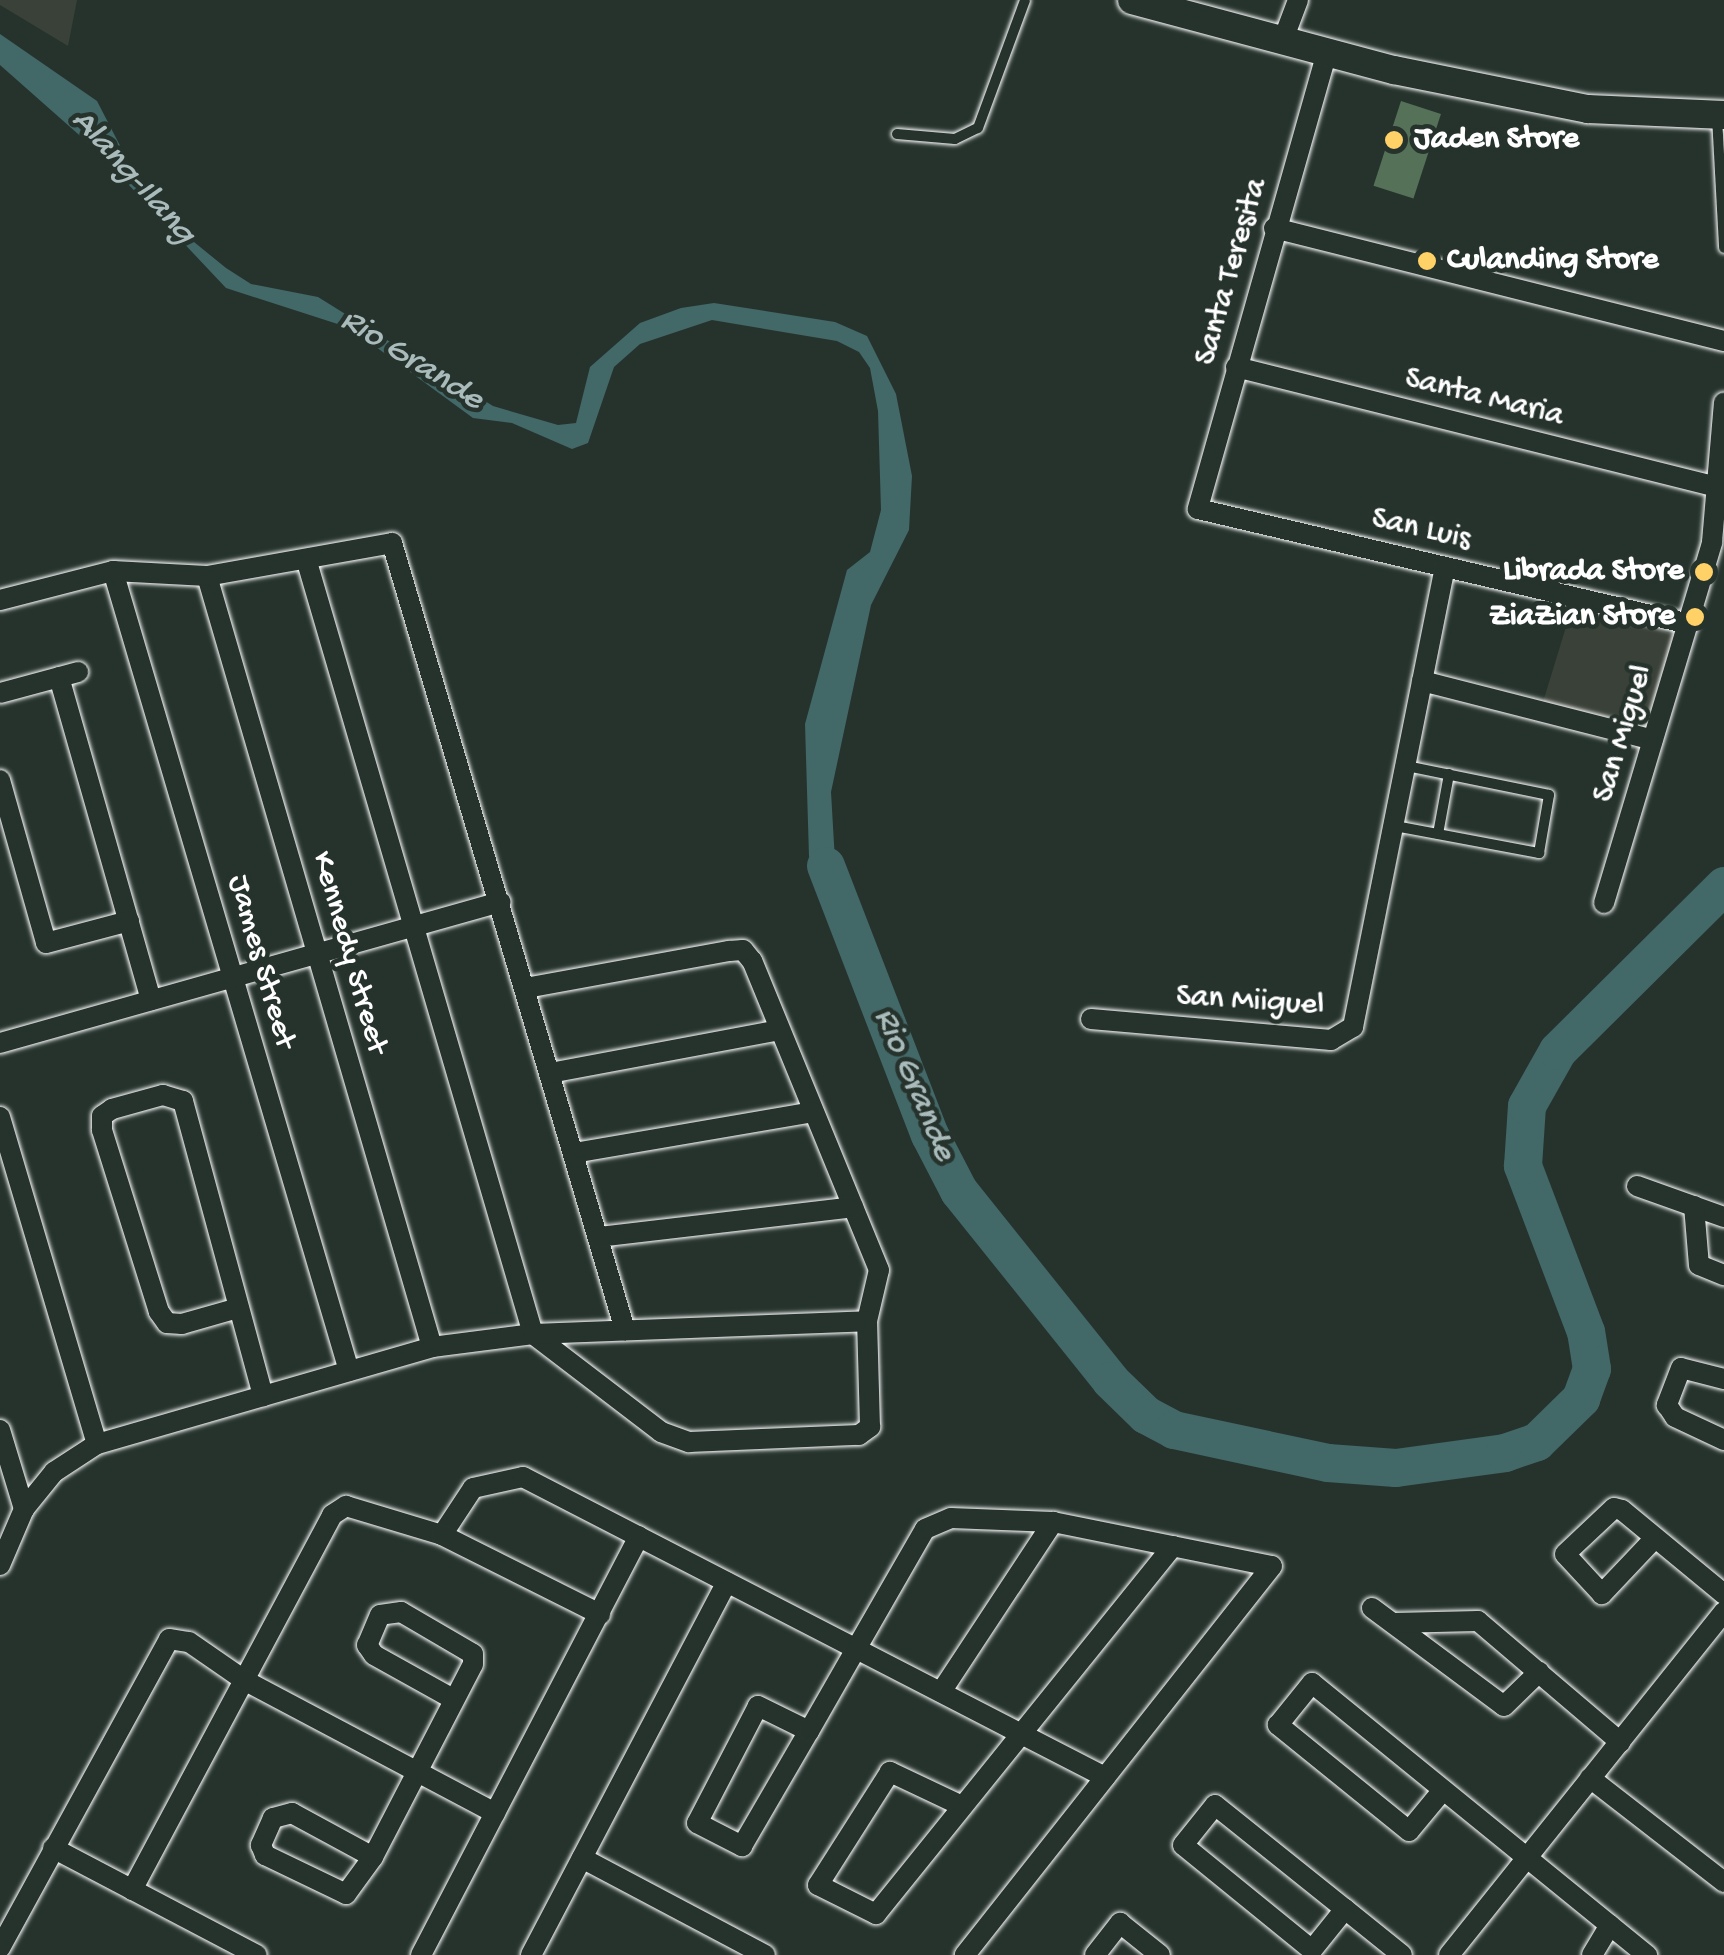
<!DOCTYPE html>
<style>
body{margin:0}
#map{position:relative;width:1724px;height:1955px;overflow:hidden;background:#26332d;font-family:"Gochi Hand",sans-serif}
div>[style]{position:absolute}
.built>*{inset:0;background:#3a4138;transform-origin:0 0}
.green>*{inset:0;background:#557158;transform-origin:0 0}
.water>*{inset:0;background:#436868}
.river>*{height:38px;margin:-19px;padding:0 19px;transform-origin:19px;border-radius:19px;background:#436868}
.roads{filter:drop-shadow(0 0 2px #fff) drop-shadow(0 0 2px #fff)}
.lane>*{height:10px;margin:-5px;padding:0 5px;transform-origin:5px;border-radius:5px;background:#26332d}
.street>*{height:20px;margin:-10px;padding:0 10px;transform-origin:10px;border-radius:10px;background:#26332d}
.secondary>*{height:28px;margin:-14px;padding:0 14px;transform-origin:14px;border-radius:14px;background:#26332d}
.dots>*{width:28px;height:28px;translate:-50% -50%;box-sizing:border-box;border:5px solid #26332d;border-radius:50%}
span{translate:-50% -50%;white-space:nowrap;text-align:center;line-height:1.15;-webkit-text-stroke:9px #26332d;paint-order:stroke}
.poi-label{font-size:32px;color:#fff;font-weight:700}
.left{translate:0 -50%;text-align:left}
.right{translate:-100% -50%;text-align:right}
.street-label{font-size:32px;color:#fff}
.water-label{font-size:35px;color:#abb;font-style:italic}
</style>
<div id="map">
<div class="built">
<i style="clip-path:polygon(0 0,77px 0,68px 46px,0 5px)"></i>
<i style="left:1573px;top:604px;width:113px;height:107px;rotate:17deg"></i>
</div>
<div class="green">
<i style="left:1401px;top:101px;width:42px;height:89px;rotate:18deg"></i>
</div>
<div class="water">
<i style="clip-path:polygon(0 34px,97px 101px,131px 167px,194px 242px,226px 268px,251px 284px,318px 297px,493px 406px,558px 425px,576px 423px,590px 367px,640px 323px,681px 308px,714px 303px,835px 322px,867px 336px,896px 394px,912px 476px,909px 530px,871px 605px,831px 792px,835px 861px,855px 908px,828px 914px,809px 856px,805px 724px,847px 570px,870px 552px,881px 510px,878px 411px,870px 368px,859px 352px,837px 341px,712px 320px,640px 344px,614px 367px,588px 443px,572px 449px,512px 423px,473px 418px,350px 328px,226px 288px,95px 149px,0 65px)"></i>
</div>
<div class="river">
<i style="left:826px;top:866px;width:288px;rotate:68.9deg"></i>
<i style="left:930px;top:1135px;width:63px;rotate:62.6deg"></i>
<i style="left:959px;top:1191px;width:243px;rotate:51.3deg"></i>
<i style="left:1111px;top:1381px;width:49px;rotate:44.2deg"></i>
<i style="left:1146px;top:1415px;width:32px;rotate:28deg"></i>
<i style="left:1174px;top:1430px;width:157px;rotate:12.1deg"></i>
<i style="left:1328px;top:1463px;width:68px;rotate:4.2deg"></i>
<i style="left:1396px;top:1468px;width:110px;rotate:-7.8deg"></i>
<i style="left:1505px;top:1453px;width:34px;rotate:-19deg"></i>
<i style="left:1537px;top:1442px;width:62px;rotate:-44.3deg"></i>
<i style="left:1581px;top:1399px;width:32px;rotate:-70deg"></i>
<i style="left:1592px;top:1369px;width:37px;rotate:-99deg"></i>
<i style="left:1586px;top:1332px;width:178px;rotate:-110.8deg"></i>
<i style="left:1523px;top:1166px;width:60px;rotate:-86.2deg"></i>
<i style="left:1527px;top:1106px;width:63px;rotate:-60.6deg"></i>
<i style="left:1558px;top:1051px;width:234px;rotate:-44.8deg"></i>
</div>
<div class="roads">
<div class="lane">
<i style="left:1717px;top:117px;width:131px;rotate:86.9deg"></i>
<i style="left:897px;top:134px;width:58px;rotate:4.9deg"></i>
<i style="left:955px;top:139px;width:25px;rotate:-26deg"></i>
<i style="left:978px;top:128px;width:136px;rotate:-69.8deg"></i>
<i style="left:1395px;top:826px;width:147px;rotate:10.6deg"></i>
<i style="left:1539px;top:853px;width:59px;rotate:-80.2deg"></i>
<i style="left:1549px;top:795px;width:146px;rotate:-168.5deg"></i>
<i style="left:1438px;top:834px;width:61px;rotate:-79.6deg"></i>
</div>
<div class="street">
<i style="left:1283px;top:40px;width:43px;rotate:-69.4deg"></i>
<i style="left:1327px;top:52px;width:475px;rotate:105.8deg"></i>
<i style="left:1198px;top:509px;width:504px;rotate:13.18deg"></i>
<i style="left:1274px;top:228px;width:464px;rotate:14.1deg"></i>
<i style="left:1236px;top:367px;width:497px;rotate:14deg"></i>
<i style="left:307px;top:562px;width:804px;rotate:73.68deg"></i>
<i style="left:533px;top:1334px;width:161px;rotate:37.4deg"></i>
<i style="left:661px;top:1432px;width:30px;rotate:20deg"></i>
<i style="left:689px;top:1442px;width:170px;rotate:-2.4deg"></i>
<i style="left:859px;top:1435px;width:14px;rotate:-36deg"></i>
<i style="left:870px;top:1427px;width:106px;rotate:-91.6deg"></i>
<i style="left:867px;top:1321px;width:52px;rotate:-76.8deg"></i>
<i style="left:879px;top:1270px;width:334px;rotate:-112.3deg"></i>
<i style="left:752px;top:961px;width:14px;rotate:-129deg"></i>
<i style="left:743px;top:950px;width:14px;rotate:176deg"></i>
<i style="left:729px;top:951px;width:207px;rotate:169.7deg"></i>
<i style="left:113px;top:571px;width:834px;rotate:73.56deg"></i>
<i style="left:207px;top:576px;width:803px;rotate:73.73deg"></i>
<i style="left:0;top:600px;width:117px;rotate:-14.4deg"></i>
<i style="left:113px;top:571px;width:94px;rotate:3deg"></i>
<i style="left:207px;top:576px;width:188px;rotate:-10.1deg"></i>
<i style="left:392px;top:543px;width:821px;rotate:73.51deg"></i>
<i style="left:59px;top:677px;width:336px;rotate:74.1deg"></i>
<i style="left:1422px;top:681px;width:238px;rotate:14.3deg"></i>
<i style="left:0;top:693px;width:81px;rotate:-15.1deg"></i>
<i style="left:0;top:780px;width:169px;rotate:74.2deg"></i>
<i style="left:46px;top:943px;width:86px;rotate:-14.8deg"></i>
<i style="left:1604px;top:903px;width:377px;rotate:-73.3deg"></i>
<i style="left:1712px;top:542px;width:140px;rotate:-85.1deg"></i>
<i style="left:1091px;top:1019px;width:241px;rotate:5deg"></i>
<i style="left:1331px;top:1040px;width:26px;rotate:-31deg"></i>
<i style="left:1353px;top:1027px;width:469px;rotate:-78.7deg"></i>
<i style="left:0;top:1043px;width:520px;rotate:-15.75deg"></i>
<i style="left:550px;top:1073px;width:233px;rotate:-10.6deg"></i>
<i style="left:0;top:1117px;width:341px;rotate:73.5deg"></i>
<i style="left:574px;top:1153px;width:242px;rotate:-9.7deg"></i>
<i style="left:1637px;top:1186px;width:92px;rotate:19.6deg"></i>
<i style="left:1694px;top:1206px;width:59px;rotate:85.2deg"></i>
<i style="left:1699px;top:1265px;width:27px;rotate:22deg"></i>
<i style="left:599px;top:1237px;width:256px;rotate:-6.7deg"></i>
<i style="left:238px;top:1308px;width:58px;rotate:164.1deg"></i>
<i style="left:182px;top:1324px;width:15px;rotate:-176deg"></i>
<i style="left:167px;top:1323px;width:14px;rotate:-126deg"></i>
<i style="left:159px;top:1312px;width:191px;rotate:-107.4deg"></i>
<i style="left:102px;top:1130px;width:14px;rotate:-90deg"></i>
<i style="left:102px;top:1116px;width:12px;rotate:-35deg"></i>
<i style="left:112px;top:1109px;width:53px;rotate:-15.4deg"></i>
<i style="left:163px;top:1095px;width:21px;rotate:17deg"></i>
<i style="left:183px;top:1101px;width:306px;rotate:74.8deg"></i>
<i style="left:1724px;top:1379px;width:44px;rotate:-165.7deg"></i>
<i style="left:1681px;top:1368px;width:40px;rotate:111deg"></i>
<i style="left:1667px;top:1405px;width:14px;rotate:56deg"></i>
<i style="left:1675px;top:1417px;width:54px;rotate:25.1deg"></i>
<i style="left:0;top:1430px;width:83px;rotate:73.1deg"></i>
<i style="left:442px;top:1535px;width:56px;rotate:-56.6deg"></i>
<i style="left:473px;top:1488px;width:51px;rotate:-12.4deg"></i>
<i style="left:523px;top:1477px;width:655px;rotate:27.27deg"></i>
<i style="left:1654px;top:1539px;width:76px;rotate:133.4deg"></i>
<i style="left:1602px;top:1594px;width:54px;rotate:-132.8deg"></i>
<i style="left:1565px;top:1554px;width:67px;rotate:-43.2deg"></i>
<i style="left:1614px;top:1508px;width:8px;rotate:14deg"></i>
<i style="left:1622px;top:1510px;width:132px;rotate:39.5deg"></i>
<i style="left:0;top:1565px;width:61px;rotate:-66.8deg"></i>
<i style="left:24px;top:1509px;width:48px;rotate:-51deg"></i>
<i style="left:54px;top:1472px;width:51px;rotate:-33.1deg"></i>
<i style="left:97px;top:1444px;width:349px;rotate:-16.1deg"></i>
<i style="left:432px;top:1347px;width:102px;rotate:-7.3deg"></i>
<i style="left:533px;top:1334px;width:334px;rotate:-2.2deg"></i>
<i style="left:1372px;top:1608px;width:164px;rotate:36.6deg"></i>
<i style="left:1504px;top:1706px;width:49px;rotate:-44.2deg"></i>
<i style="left:1393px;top:1623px;width:85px;rotate:-1.3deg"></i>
<i style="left:1478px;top:1621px;width:187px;rotate:40.4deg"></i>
<i style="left:941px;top:1692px;width:204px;rotate:-56.6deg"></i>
<i style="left:809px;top:1731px;width:57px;rotate:-153.9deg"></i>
<i style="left:758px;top:1706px;width:132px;rotate:117.5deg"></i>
<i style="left:697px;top:1823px;width:51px;rotate:27.1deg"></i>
<i style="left:742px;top:1846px;width:133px;rotate:-59.8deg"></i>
<i style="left:809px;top:1731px;width:95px;rotate:-60.2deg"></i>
<i style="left:856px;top:1649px;width:138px;rotate:-60.1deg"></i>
<i style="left:925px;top:1529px;width:28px;rotate:-23deg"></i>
<i style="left:951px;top:1518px;width:102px;rotate:2.2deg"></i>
<i style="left:1053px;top:1522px;width:223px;rotate:11.4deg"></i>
<i style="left:1272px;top:1566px;width:496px;rotate:128.3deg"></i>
<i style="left:1590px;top:1778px;width:170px;rotate:37.8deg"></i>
<i style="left:1443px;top:1790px;width:53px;rotate:129.7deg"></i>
<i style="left:1409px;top:1831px;width:169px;rotate:-141deg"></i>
<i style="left:1278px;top:1725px;width:54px;rotate:-51deg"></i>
<i style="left:1312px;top:1683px;width:432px;rotate:39.1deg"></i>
<i style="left:962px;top:1806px;width:80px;rotate:-154.7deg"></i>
<i style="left:890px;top:1772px;width:134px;rotate:122.5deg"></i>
<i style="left:818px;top:1885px;width:65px;rotate:26.6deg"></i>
<i style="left:876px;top:1914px;width:473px;rotate:-51.1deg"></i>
<i style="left:53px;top:1848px;width:230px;rotate:27.7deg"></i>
<i style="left:373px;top:1857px;width:92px;rotate:-151.5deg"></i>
<i style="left:292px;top:1813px;width:20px;rotate:165deg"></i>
<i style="left:273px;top:1818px;width:30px;rotate:114deg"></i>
<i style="left:261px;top:1845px;width:11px;rotate:68deg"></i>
<i style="left:265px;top:1855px;width:90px;rotate:25.7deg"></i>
<i style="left:346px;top:1894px;width:46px;rotate:-53.9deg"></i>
<i style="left:373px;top:1857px;width:217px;rotate:-62.6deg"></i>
<i style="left:473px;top:1664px;width:10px;rotate:-90deg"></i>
<i style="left:473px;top:1654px;width:83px;rotate:-149.7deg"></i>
<i style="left:401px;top:1612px;width:21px;rotate:172deg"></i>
<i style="left:380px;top:1615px;width:33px;rotate:113deg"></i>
<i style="left:367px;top:1645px;width:12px;rotate:55deg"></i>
<i style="left:374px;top:1655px;width:90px;rotate:29.1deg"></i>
<i style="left:582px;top:1858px;width:207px;rotate:27.9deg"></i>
<i style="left:132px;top:1890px;width:425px;rotate:-61.9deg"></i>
<i style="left:332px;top:1515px;width:17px;rotate:-33deg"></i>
<i style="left:346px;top:1506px;width:100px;rotate:16.8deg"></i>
<i style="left:442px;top:1535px;width:177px;rotate:26.6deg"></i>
<i style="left:1345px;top:1909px;width:53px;rotate:128.8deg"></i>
<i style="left:1312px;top:1950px;width:166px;rotate:-140.9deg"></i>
<i style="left:1183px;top:1845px;width:51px;rotate:-51.3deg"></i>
<i style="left:1215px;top:1805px;width:166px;rotate:38.7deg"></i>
<i style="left:1345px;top:1909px;width:73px;rotate:38.9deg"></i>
<i style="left:0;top:1948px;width:352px;rotate:-61.3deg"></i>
<i style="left:169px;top:1639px;width:20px;rotate:9deg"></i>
<i style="left:189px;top:1642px;width:67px;rotate:34.6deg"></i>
<i style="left:244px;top:1680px;width:284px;rotate:27.9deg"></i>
<i style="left:421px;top:1955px;width:472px;rotate:-62.5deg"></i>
<i style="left:531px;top:1955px;width:421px;rotate:-62.3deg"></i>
<i style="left:1095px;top:1955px;width:41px;rotate:-52deg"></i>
<i style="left:1120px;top:1923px;width:51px;rotate:38.7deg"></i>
<i style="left:1449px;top:1955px;width:440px;rotate:-51.3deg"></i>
<i style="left:1592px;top:1955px;width:35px;rotate:-59deg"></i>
</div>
<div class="secondary">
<i style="left:1132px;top:0;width:271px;rotate:15deg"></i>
<i style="left:1394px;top:70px;width:198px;rotate:11.4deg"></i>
<i style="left:1588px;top:109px;width:136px;rotate:2.5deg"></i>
</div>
</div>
<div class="dots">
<i style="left:1394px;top:140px;background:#ffd166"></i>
<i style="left:1427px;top:261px;background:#ffd166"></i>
<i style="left:1704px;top:572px;background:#ffd166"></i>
<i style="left:1695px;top:617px;background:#ffd166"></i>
</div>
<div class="poi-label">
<span class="left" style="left:1414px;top:140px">Jaden Store</span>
<span class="left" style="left:1447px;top:261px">Culanding Store</span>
<span class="right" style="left:1684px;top:572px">Librada Store</span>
<span class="right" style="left:1675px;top:617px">ZiaZian Store</span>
</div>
<div class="street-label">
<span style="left:1232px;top:272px;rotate:-74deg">Santa Teresita</span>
<span style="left:1484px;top:398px;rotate:14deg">Santa Maria</span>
<span style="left:1421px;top:530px;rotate:13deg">San Luis</span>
<span style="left:1624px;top:734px;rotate:-73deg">San Miguel</span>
<span style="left:348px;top:953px;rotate:74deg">Kennedy Street</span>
<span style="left:260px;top:962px;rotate:74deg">James Street</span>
<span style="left:1250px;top:1002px;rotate:4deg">San Miiguel</span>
</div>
<div class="water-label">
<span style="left:132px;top:178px;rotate:48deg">Alang-Ilang</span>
<span style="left:411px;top:361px;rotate:32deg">Rio Grande</span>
<span style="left:913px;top:1085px;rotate:67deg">Rio Grande</span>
</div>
</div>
